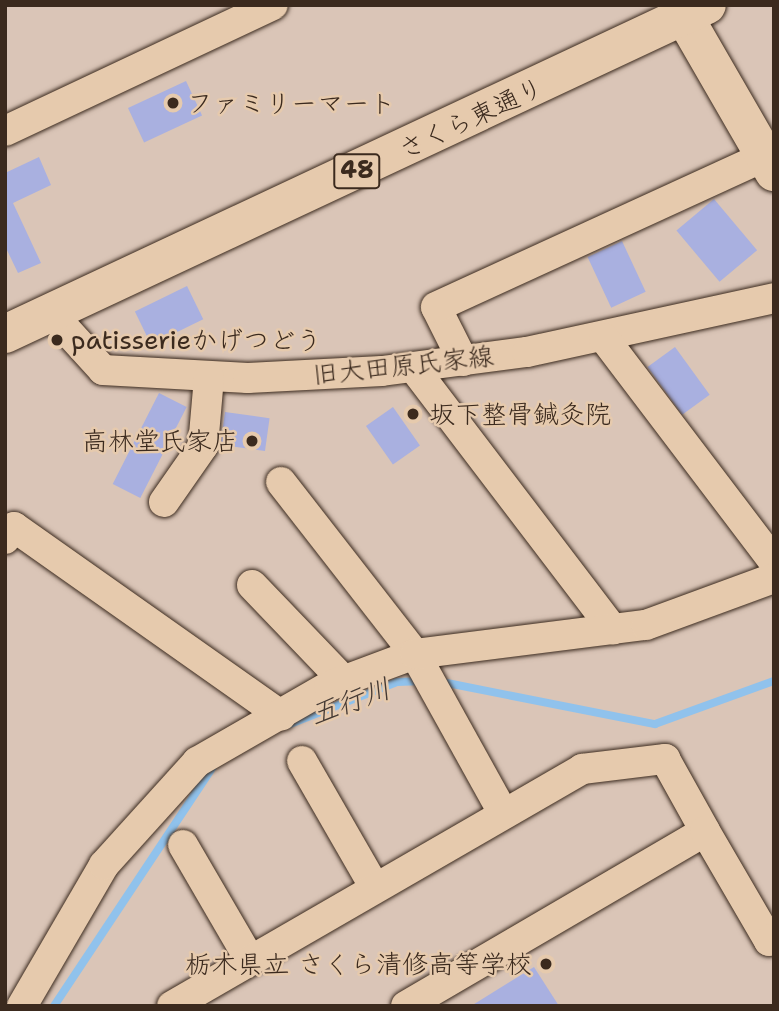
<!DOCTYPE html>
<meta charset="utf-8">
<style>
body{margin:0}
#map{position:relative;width:779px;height:1011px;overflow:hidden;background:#dac5b7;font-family:"Shantell Sans","Klee One",sans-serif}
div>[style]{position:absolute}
.stream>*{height:8px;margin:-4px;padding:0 4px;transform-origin:4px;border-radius:4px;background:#90c2ec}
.building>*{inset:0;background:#a9b0e0;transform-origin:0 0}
.roads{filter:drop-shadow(0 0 2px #3b2a1e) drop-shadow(0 0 2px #3b2a1e)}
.minor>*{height:30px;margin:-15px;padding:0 15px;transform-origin:15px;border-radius:15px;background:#e6caad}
.tertiary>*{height:38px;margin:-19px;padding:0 19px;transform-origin:19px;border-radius:19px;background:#e6caad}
.primary>*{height:38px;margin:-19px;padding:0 19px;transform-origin:19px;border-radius:19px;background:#e6caad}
.dots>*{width:19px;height:19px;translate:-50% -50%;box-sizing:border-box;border:4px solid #e6caad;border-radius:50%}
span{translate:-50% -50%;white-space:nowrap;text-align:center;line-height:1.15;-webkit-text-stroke:5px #e6caad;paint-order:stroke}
.shield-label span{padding:2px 5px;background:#e6caad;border:2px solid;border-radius:5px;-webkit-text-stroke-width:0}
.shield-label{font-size:24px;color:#3b2a1e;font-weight:700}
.poi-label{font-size:26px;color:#3b2a1e}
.left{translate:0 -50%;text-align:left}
.right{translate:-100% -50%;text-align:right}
.street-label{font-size:26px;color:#3b2a1e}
.water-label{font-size:28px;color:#443933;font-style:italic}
.frame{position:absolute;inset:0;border:7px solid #3b2a1e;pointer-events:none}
</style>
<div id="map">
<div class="stream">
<i style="left:437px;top:681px;width:222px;rotate:11.2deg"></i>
<i style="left:655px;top:724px;width:127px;rotate:-19.9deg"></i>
<i style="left:290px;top:724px;width:115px;rotate:-21.4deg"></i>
<i style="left:397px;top:682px;width:27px;rotate:-2deg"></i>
<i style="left:54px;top:1006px;width:287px;rotate:-56.4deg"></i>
</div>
<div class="building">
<i style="left:186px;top:81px;width:38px;height:64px;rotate:65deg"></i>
<i style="clip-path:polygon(39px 157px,51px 185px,13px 203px,41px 263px,18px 273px,5px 246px,5px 173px)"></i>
<i style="left:714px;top:199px;width:67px;height:49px;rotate:50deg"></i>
<i style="left:622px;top:241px;width:56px;height:38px;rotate:65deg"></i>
<i style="left:187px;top:286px;width:37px;height:58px;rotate:64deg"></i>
<i style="left:675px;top:347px;width:59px;height:34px;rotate:54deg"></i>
<i style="left:159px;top:393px;width:31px;height:102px;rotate:27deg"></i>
<i style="left:393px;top:407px;width:47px;height:33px;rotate:55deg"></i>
<i style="left:225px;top:412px;width:45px;height:33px;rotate:8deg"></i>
<i style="clip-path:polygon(534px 967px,559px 1006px,471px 1006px)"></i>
</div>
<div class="roads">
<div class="minor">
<i style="left:5px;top:131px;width:296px;rotate:-25.2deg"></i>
<i style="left:51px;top:313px;width:77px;rotate:47.6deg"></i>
<i style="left:103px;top:370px;width:145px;rotate:3.2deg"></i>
<i style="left:248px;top:378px;width:134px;rotate:-3deg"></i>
<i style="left:382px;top:371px;width:146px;rotate:-7.5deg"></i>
<i style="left:527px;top:352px;width:253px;rotate:-12.3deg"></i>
<i style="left:604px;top:338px;width:281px;rotate:52.8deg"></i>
<i style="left:463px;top:361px;width:60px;rotate:-116.6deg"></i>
<i style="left:436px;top:307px;width:361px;rotate:-24.6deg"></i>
<i style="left:413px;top:367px;width:330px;rotate:52.7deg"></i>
<i style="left:281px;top:482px;width:218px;rotate:52.1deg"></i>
<i style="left:415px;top:654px;width:182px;rotate:61deg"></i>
<i style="left:164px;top:502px;width:68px;rotate:-55.1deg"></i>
<i style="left:203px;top:446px;width:69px;rotate:-85deg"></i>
<i style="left:5px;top:539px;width:15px;rotate:-53deg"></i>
<i style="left:14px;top:527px;width:327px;rotate:35.2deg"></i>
<i style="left:252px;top:585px;width:133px;rotate:46.2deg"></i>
<i style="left:302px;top:761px;width:146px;rotate:60.1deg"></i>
<i style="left:183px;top:845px;width:133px;rotate:59.8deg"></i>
<i style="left:22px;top:1006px;width:163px;rotate:-59.8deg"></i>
<i style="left:104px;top:865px;width:139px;rotate:-47.9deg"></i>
<i style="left:197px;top:762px;width:152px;rotate:-29.9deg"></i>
<i style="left:329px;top:686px;width:92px;rotate:-20.4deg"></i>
<i style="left:415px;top:654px;width:233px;rotate:-7.2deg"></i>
<i style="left:646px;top:625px;width:136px;rotate:-20.2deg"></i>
<i style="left:172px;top:1006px;width:474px;rotate:-30deg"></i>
<i style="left:582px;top:769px;width:84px;rotate:-6.9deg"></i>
<i style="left:665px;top:759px;width:82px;rotate:60.9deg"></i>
<i style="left:406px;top:1006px;width:346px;rotate:-30.3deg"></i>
<i style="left:705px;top:831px;width:127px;rotate:59.8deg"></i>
<i style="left:769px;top:941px;width:6px;rotate:-31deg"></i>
</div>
<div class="tertiary">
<i style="left:685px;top:18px;width:178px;rotate:60deg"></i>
</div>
<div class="primary">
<i style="left:5px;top:334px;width:775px;rotate:-25.11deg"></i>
</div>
</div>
<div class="dots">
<i style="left:173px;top:103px;background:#3b2a1e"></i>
<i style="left:57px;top:340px;background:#3b2a1e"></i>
<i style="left:413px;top:414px;background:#3b2a1e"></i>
<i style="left:252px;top:441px;background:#3b2a1e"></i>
<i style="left:546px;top:964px;background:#3b2a1e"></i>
</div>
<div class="shield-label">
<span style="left:357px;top:171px">48</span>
</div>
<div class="poi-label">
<span class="left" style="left:187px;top:103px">ファミリーマート</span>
<span class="left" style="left:71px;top:340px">patisserieかげつどう</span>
<span class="left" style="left:429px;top:414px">坂下整骨鍼灸院</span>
<span class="right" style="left:238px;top:441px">高林堂氏家店</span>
<span class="right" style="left:532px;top:964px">栃木県立 さくら清修高等学校</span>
</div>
<div class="street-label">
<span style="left:471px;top:118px;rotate:-25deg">さくら東通り</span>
<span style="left:403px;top:365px;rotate:-6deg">旧大田原氏家線</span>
</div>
<div class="water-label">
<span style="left:350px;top:701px;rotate:-20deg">五行川</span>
</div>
<div class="frame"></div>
</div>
